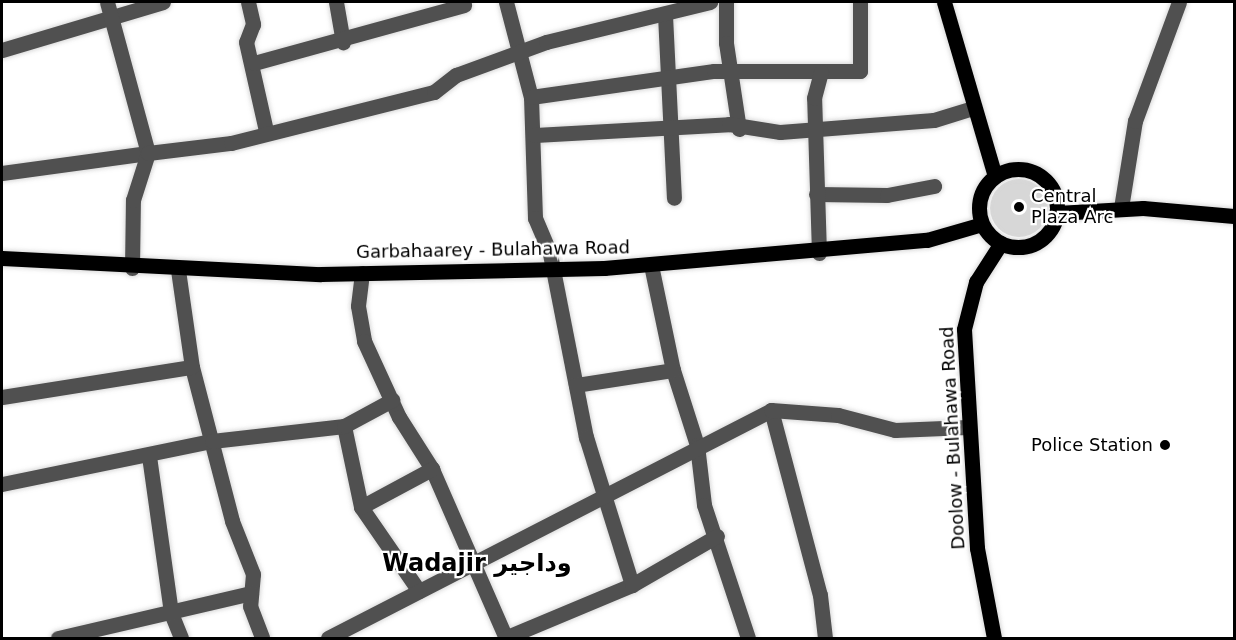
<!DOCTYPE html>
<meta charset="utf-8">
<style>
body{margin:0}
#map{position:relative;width:1236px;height:640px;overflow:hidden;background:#fff;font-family:"DejaVu Sans",Cairo,sans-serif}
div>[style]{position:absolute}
.green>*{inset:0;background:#d7d7d7}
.round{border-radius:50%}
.roads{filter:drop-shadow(0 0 2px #dbdbdb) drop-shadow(0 0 2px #dbdbdb)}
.minor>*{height:15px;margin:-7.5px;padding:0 7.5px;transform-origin:7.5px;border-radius:7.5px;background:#505050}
.major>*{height:15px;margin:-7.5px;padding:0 7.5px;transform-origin:7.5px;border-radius:7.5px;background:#000}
.major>.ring{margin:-7.5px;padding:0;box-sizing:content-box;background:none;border:15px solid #000;border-radius:50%}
.dots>*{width:16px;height:16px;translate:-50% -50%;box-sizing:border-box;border:3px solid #fff;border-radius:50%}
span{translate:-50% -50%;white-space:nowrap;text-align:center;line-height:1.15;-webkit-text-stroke:4.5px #fff;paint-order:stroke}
.poi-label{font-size:18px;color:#000}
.left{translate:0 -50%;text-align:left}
.right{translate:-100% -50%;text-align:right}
.street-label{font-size:18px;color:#000}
.district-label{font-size:24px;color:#000;font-weight:700}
.frame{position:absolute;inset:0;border:3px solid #000;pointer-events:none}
</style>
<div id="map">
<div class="green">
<i class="round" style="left:990px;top:179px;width:58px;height:58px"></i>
</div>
<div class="roads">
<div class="minor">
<i style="left:248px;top:2px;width:23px;rotate:77deg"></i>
<i style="left:253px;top:24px;width:19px;rotate:111deg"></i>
<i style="left:246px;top:42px;width:91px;rotate:77.3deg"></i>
<i style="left:336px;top:2px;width:41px;rotate:80.1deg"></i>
<i style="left:506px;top:2px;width:98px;rotate:75.3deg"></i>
<i style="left:531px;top:97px;width:121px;rotate:88.1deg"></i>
<i style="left:535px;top:218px;width:39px;rotate:67deg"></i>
<i style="left:550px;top:254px;width:187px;rotate:78.9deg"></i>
<i style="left:586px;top:437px;width:155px;rotate:72.7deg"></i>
<i style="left:726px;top:2px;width:41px;rotate:90deg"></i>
<i style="left:726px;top:43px;width:87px;rotate:81.4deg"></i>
<i style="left:665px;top:15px;width:183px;rotate:87.2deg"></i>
<i style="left:2px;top:50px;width:168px;rotate:-16.6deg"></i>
<i style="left:254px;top:63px;width:218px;rotate:-15.4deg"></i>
<i style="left:531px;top:97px;width:185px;rotate:-8.1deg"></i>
<i style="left:714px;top:71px;width:146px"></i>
<i style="left:860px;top:71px;width:69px;rotate:-90deg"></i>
<i style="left:535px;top:135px;width:194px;rotate:-3.2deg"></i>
<i style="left:729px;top:124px;width:52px;rotate:8.9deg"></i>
<i style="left:780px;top:132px;width:154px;rotate:-4.5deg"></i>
<i style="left:934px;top:120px;width:41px;rotate:-17.1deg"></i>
<i style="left:2px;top:173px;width:147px;rotate:-7.8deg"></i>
<i style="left:148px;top:153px;width:156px;rotate:-105.2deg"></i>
<i style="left:816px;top:194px;width:71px;rotate:0.8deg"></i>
<i style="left:887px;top:195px;width:48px;rotate:-10.8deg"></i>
<i style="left:1121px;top:208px;width:88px;rotate:-80.9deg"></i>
<i style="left:1135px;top:121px;width:127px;rotate:-69.7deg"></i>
<i style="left:819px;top:253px;width:155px;rotate:-91.8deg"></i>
<i style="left:814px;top:98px;width:27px;rotate:-75deg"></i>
<i style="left:651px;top:265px;width:107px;rotate:78.2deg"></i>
<i style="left:673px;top:370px;width:79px;rotate:72.3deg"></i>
<i style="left:697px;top:445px;width:60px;rotate:83.3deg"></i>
<i style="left:704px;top:505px;width:140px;rotate:71.7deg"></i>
<i style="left:132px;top:268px;width:68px;rotate:-89.2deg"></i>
<i style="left:133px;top:200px;width:49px;rotate:-72.3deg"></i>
<i style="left:148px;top:153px;width:84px;rotate:-6.9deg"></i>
<i style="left:231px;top:143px;width:209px;rotate:-14.1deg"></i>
<i style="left:434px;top:92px;width:28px;rotate:-38deg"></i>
<i style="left:456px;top:75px;width:96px;rotate:-20.1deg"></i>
<i style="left:546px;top:42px;width:169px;rotate:-13.7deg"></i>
<i style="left:178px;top:270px;width:98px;rotate:81.8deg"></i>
<i style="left:192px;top:367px;width:159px;rotate:75.4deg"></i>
<i style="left:232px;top:521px;width:57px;rotate:68.4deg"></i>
<i style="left:253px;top:574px;width:32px;rotate:95deg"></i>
<i style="left:250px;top:606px;width:34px;rotate:69deg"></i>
<i style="left:362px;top:273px;width:33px;rotate:97deg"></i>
<i style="left:358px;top:306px;width:36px;rotate:80deg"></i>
<i style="left:364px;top:341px;width:84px;rotate:65.3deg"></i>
<i style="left:399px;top:417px;width:62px;rotate:57.6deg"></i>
<i style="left:432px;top:469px;width:184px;rotate:66.4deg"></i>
<i style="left:576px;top:385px;width:98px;rotate:-8.8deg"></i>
<i style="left:2px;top:397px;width:192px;rotate:-9deg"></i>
<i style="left:771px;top:410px;width:191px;rotate:75.2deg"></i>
<i style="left:820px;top:595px;width:43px;rotate:83.4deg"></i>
<i style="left:344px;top:426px;width:83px;rotate:78.1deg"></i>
<i style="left:361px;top:507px;width:102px;rotate:55.4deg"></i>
<i style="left:149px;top:456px;width:159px;rotate:82deg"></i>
<i style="left:171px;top:613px;width:27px;rotate:68deg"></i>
<i style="left:2px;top:484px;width:214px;rotate:-11.6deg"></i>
<i style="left:212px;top:441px;width:133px;rotate:-6.5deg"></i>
<i style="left:344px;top:426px;width:55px;rotate:-28.4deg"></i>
<i style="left:361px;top:507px;width:81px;rotate:-28.2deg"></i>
<i style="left:58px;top:638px;width:198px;rotate:-13.1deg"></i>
<i style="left:328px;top:638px;width:498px;rotate:-27.2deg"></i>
<i style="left:771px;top:410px;width:67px;rotate:4.3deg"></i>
<i style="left:838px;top:415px;width:59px;rotate:14.7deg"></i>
<i style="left:895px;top:430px;width:73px;rotate:-2.4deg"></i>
<i style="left:505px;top:638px;width:138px;rotate:-22.7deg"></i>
<i style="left:632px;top:585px;width:98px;rotate:-30deg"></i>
</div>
<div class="major">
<i style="left:944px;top:2px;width:181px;rotate:73.7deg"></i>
<i class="ring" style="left:979px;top:169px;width:63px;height:63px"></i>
<i style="left:1057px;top:213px;width:86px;rotate:-3.3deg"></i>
<i style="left:1143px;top:208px;width:91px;rotate:5deg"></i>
<i style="left:2px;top:258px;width:319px;rotate:2.9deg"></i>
<i style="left:321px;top:274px;width:283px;rotate:-1.2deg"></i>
<i style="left:604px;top:268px;width:324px;rotate:-5deg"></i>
<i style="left:927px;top:240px;width:57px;rotate:-16.2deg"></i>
<i style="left:994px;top:638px;width:92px;rotate:-100.7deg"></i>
<i style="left:977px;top:548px;width:219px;rotate:-93.4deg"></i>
<i style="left:964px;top:329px;width:49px;rotate:-75.7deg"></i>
<i style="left:976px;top:282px;width:46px;rotate:-57.3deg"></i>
</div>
</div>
<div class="dots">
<i style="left:1019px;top:207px;background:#000"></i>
<i style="left:1165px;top:445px;background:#000"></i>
</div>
<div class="poi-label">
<span class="left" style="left:1031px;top:207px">Central<br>Plaza Arc</span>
<span class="right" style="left:1153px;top:445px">Police Station</span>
</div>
<div class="street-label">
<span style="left:493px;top:250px;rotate:-1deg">Garbahaarey - Bulahawa Road</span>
<span style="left:953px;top:438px;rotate:-93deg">Doolow - Bulahawa Road</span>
</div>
<div class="district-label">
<span style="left:477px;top:564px">Wadajir وداجير</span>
</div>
<div class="frame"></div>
</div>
